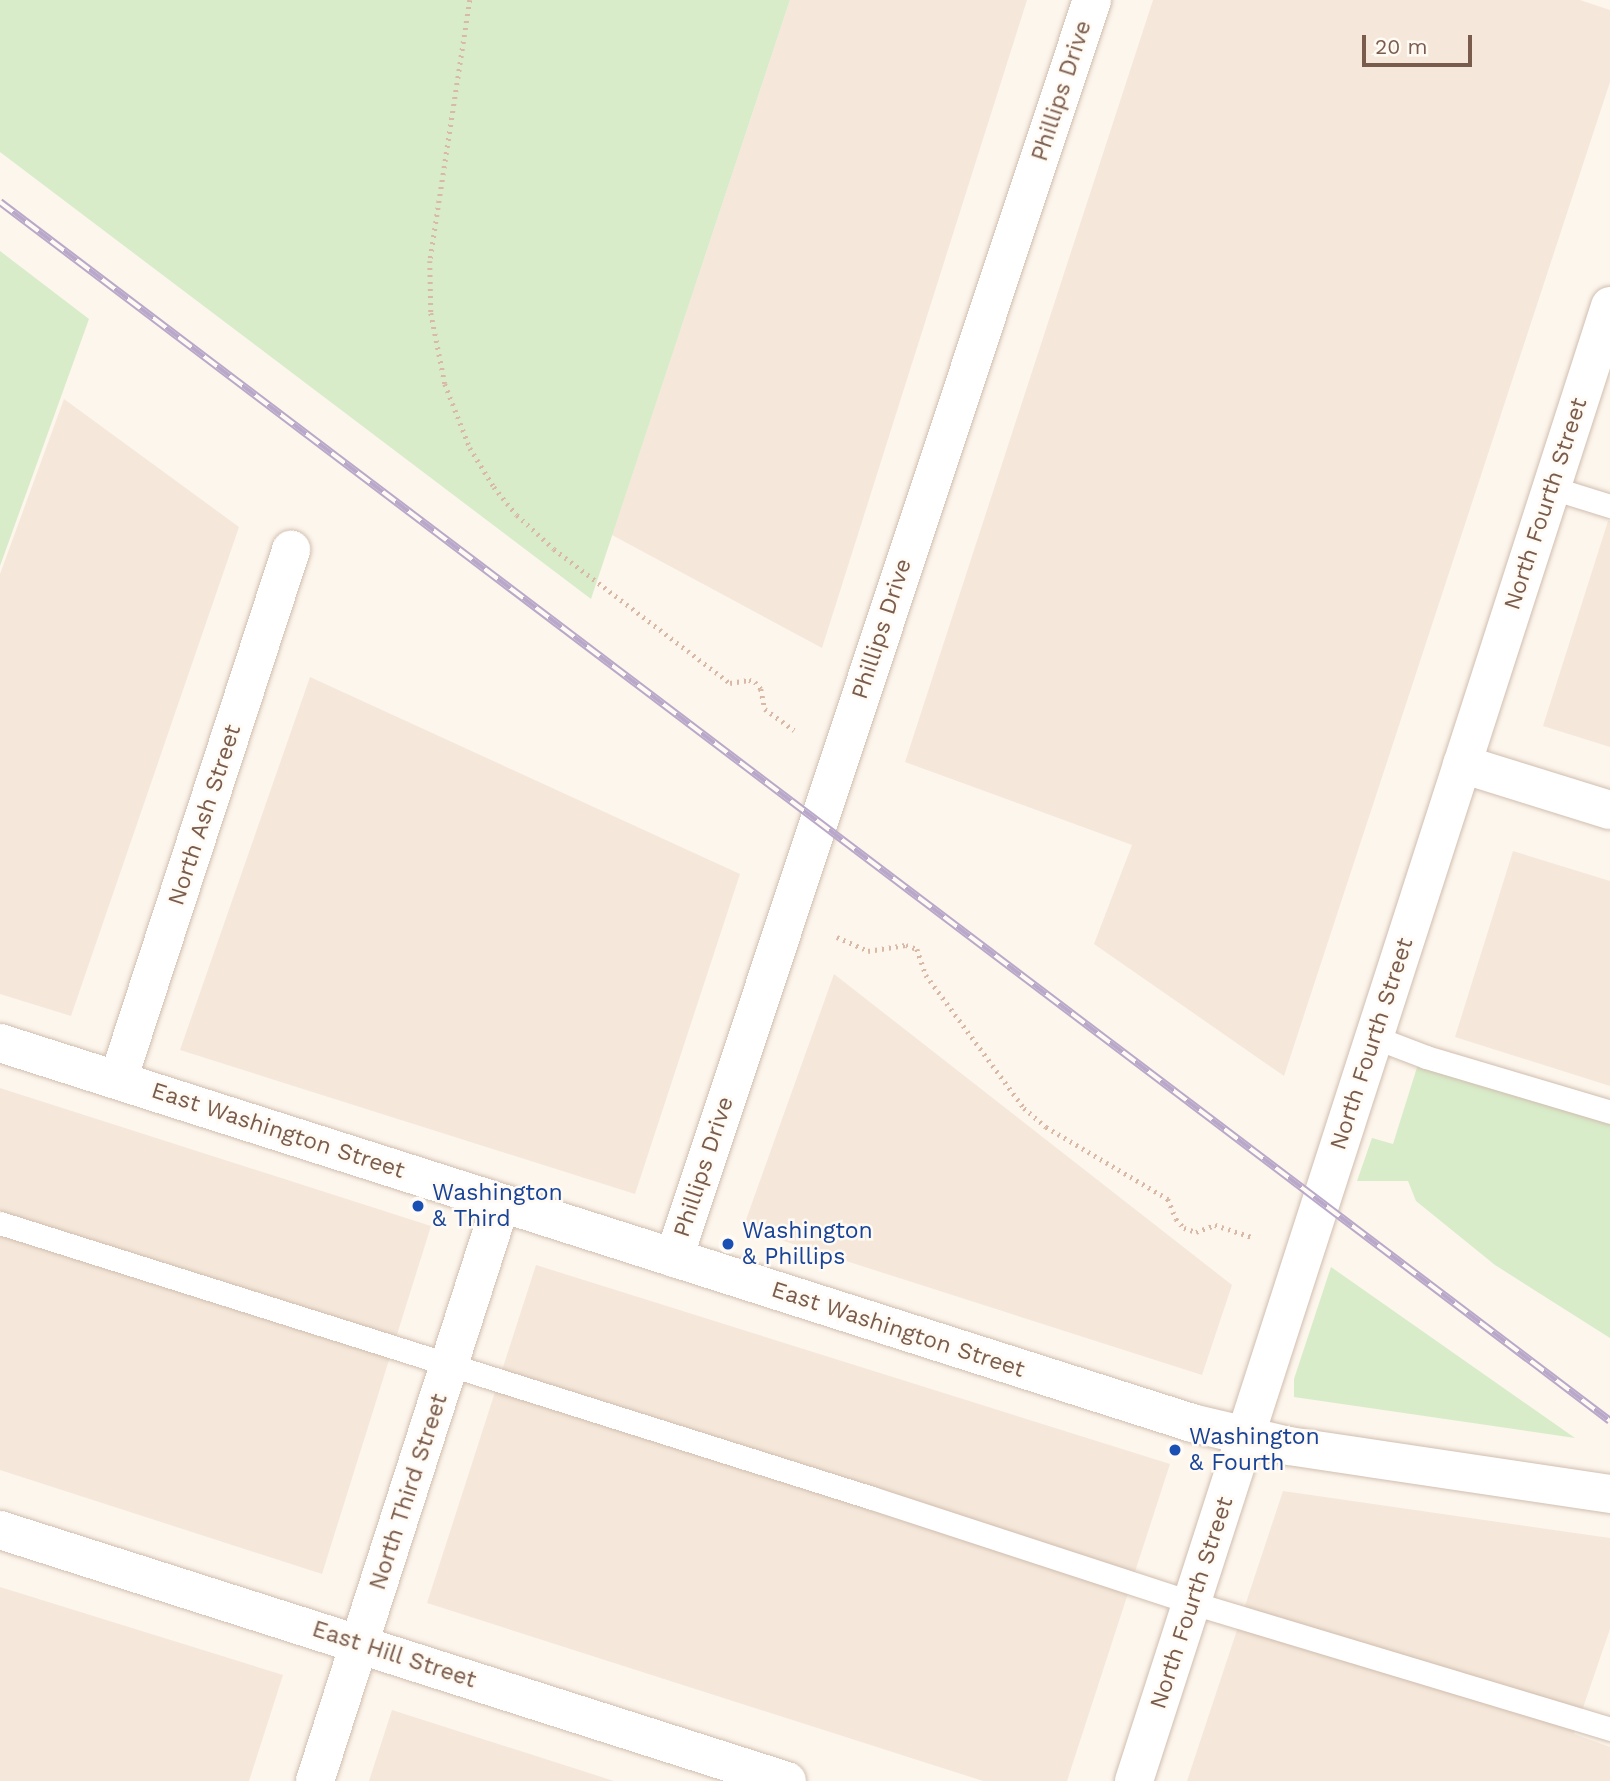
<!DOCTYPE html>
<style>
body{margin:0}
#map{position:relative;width:1610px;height:1781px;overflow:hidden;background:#fdf6ec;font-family:"Work Sans",sans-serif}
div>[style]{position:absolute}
.residential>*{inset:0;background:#f5e8da}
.green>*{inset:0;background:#d8ecc9}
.path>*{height:4.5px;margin-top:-2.25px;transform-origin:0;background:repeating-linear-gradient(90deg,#d9b8a5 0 2px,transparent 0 7px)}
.roads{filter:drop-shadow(0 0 2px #d1beb0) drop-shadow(0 0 2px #d1beb0)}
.service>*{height:23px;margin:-11.5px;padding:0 11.5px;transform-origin:11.5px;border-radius:11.5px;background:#fff}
.minor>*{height:38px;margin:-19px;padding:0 19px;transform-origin:19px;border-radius:19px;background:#fff}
.tertiary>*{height:38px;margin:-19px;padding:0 19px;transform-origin:19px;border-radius:19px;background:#fff}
.rail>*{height:8px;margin-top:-4px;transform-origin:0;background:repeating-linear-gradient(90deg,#fffaf3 0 16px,#b9a8c9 0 32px);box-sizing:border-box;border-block:2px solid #b9a8c9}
.dots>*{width:19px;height:19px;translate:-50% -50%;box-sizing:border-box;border:4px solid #fffaf3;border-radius:50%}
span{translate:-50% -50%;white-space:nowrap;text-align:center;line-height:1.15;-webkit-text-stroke:5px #fffaf3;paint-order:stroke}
.street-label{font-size:23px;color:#7a5c4d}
.transit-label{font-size:23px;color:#164399}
.left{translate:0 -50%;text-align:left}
.scale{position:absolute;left:1362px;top:35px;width:110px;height:32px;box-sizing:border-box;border:4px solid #7a5c4d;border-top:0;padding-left:9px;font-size:21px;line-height:24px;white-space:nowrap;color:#7a5c4d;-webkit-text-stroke:5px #fffaf3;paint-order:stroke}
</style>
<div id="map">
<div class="residential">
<i style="clip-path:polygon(790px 0,1027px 0,822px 648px,612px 535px)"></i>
<i style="clip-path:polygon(1153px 0,1580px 0,1610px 10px,1610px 82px,1284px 1076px,1094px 944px,1132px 845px,905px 762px)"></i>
<i style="clip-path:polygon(64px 399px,239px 527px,71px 1016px,0 994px,0 574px)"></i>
<i style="clip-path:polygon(1608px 521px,1610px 521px,1610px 747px,1543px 726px)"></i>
<i style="clip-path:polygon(310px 677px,740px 874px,635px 1194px,180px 1050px)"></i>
<i style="clip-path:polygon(1513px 851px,1610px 881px,1610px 1086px,1455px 1037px)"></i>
<i style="clip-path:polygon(834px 974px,1232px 1285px,1202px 1375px,743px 1228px)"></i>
<i style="clip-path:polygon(0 1088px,431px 1226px,322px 1574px,0 1470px)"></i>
<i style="clip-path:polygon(536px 1265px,1170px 1464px,1067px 1781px,983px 1781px,427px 1603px)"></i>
<i style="clip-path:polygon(1283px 1491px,1610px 1538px,1610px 1629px,1574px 1734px,1610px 1747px,1610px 1781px,1187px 1781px)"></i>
<i style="clip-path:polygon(0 1587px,283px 1675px,249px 1781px,0 1781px)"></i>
<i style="clip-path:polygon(392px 1710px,614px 1781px,369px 1781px)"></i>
</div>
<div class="green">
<i style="clip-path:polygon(0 0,790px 0,591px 599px,0 152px)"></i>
<i style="clip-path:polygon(0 251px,89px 319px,0 566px)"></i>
<i style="clip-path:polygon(1419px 1061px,1610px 1122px,1610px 1338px,1495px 1265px,1416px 1201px,1408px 1181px,1357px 1181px,1372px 1138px,1393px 1144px)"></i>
<i style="clip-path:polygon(1331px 1267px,1575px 1438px,1294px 1397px,1294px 1379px)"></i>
</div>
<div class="path">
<i style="left:470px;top:0;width:264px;rotate:98.7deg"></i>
<i style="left:430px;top:261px;width:52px;rotate:88.9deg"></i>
<i style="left:431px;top:313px;width:72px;rotate:78.8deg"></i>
<i style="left:445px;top:384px;width:69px;rotate:68.7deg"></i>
<i style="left:470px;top:448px;width:46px;rotate:58.4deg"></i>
<i style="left:494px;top:487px;width:36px;rotate:51deg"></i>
<i style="left:517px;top:515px;width:50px;rotate:42.6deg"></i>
<i style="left:554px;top:549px;width:221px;rotate:37.3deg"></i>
<i style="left:730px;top:683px;width:19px;rotate:-9deg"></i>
<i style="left:749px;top:680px;width:6px;rotate:18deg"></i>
<i style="left:755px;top:682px;width:9px;rotate:49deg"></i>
<i style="left:761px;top:689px;width:20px;rotate:79deg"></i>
<i style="left:765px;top:709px;width:36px;rotate:36deg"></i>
<i style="left:837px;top:937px;width:34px;rotate:24deg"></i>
<i style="left:868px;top:951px;width:38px;rotate:-9deg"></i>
<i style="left:906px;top:945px;width:12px;rotate:20deg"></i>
<i style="left:917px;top:949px;width:28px;rotate:71deg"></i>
<i style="left:926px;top:975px;width:165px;rotate:53.6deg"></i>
<i style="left:1024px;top:1108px;width:29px;rotate:41deg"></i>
<i style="left:1046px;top:1127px;width:142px;rotate:30.5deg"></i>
<i style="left:1168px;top:1199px;width:22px;rotate:68deg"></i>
<i style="left:1176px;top:1219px;width:12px;rotate:48deg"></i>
<i style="left:1184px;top:1228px;width:13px;rotate:18deg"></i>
<i style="left:1196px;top:1232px;width:20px;rotate:-20deg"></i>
<i style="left:1215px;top:1225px;width:40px;rotate:18deg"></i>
</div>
<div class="roads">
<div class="service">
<i style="left:1552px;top:488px;width:61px;rotate:17.2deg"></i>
<i style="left:1374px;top:1037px;width:56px;rotate:21deg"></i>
<i style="left:1426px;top:1057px;width:192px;rotate:16.6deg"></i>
<i style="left:0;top:1223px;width:914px;rotate:17.5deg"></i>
<i style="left:872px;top:1498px;width:338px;rotate:18.1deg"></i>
<i style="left:1193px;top:1603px;width:436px;rotate:16.8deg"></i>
</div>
<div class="minor">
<i style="left:1462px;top:764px;width:155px;rotate:17.3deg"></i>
<i style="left:118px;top:1080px;width:558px;rotate:-71.92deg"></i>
<i style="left:674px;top:1258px;width:1326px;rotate:-71.62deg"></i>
<i style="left:0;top:1530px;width:826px;rotate:17.69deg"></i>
<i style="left:315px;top:1781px;width:607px;rotate:-72.16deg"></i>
</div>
<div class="tertiary">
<i style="left:0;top:1043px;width:1251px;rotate:17.68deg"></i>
<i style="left:1192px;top:1423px;width:100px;rotate:13.3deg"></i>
<i style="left:1289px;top:1446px;width:325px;rotate:8.5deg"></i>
<i style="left:1134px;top:1781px;width:1550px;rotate:-72.11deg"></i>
</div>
</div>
<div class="rail">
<i style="left:0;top:202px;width:2019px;rotate:37.13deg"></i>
</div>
<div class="dots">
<i style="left:418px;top:1206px;background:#1a4fb4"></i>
<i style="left:728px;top:1244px;background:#1a4fb4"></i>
<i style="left:1175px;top:1450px;background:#1a4fb4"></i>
</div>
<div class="street-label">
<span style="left:1062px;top:91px;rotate:-72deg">Phillips Drive</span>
<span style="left:1546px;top:504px;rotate:-72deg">North Fourth Street</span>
<span style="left:882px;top:629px;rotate:-72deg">Phillips Drive</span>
<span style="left:205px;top:815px;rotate:-72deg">North Ash Street</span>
<span style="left:1372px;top:1044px;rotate:-72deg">North Fourth Street</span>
<span style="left:278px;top:1131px;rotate:18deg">East Washington Street</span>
<span style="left:704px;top:1167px;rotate:-72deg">Phillips Drive</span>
<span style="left:898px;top:1330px;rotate:18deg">East Washington Street</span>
<span style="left:409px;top:1492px;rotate:-72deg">North Third Street</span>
<span style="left:1192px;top:1603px;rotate:-72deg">North Fourth Street</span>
<span style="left:394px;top:1655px;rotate:18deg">East Hill Street</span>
</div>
<div class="transit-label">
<span class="left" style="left:432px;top:1206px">Washington<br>&amp; Third</span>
<span class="left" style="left:742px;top:1244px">Washington<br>&amp; Phillips</span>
<span class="left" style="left:1189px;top:1450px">Washington<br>&amp; Fourth</span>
</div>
<div class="scale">20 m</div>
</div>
